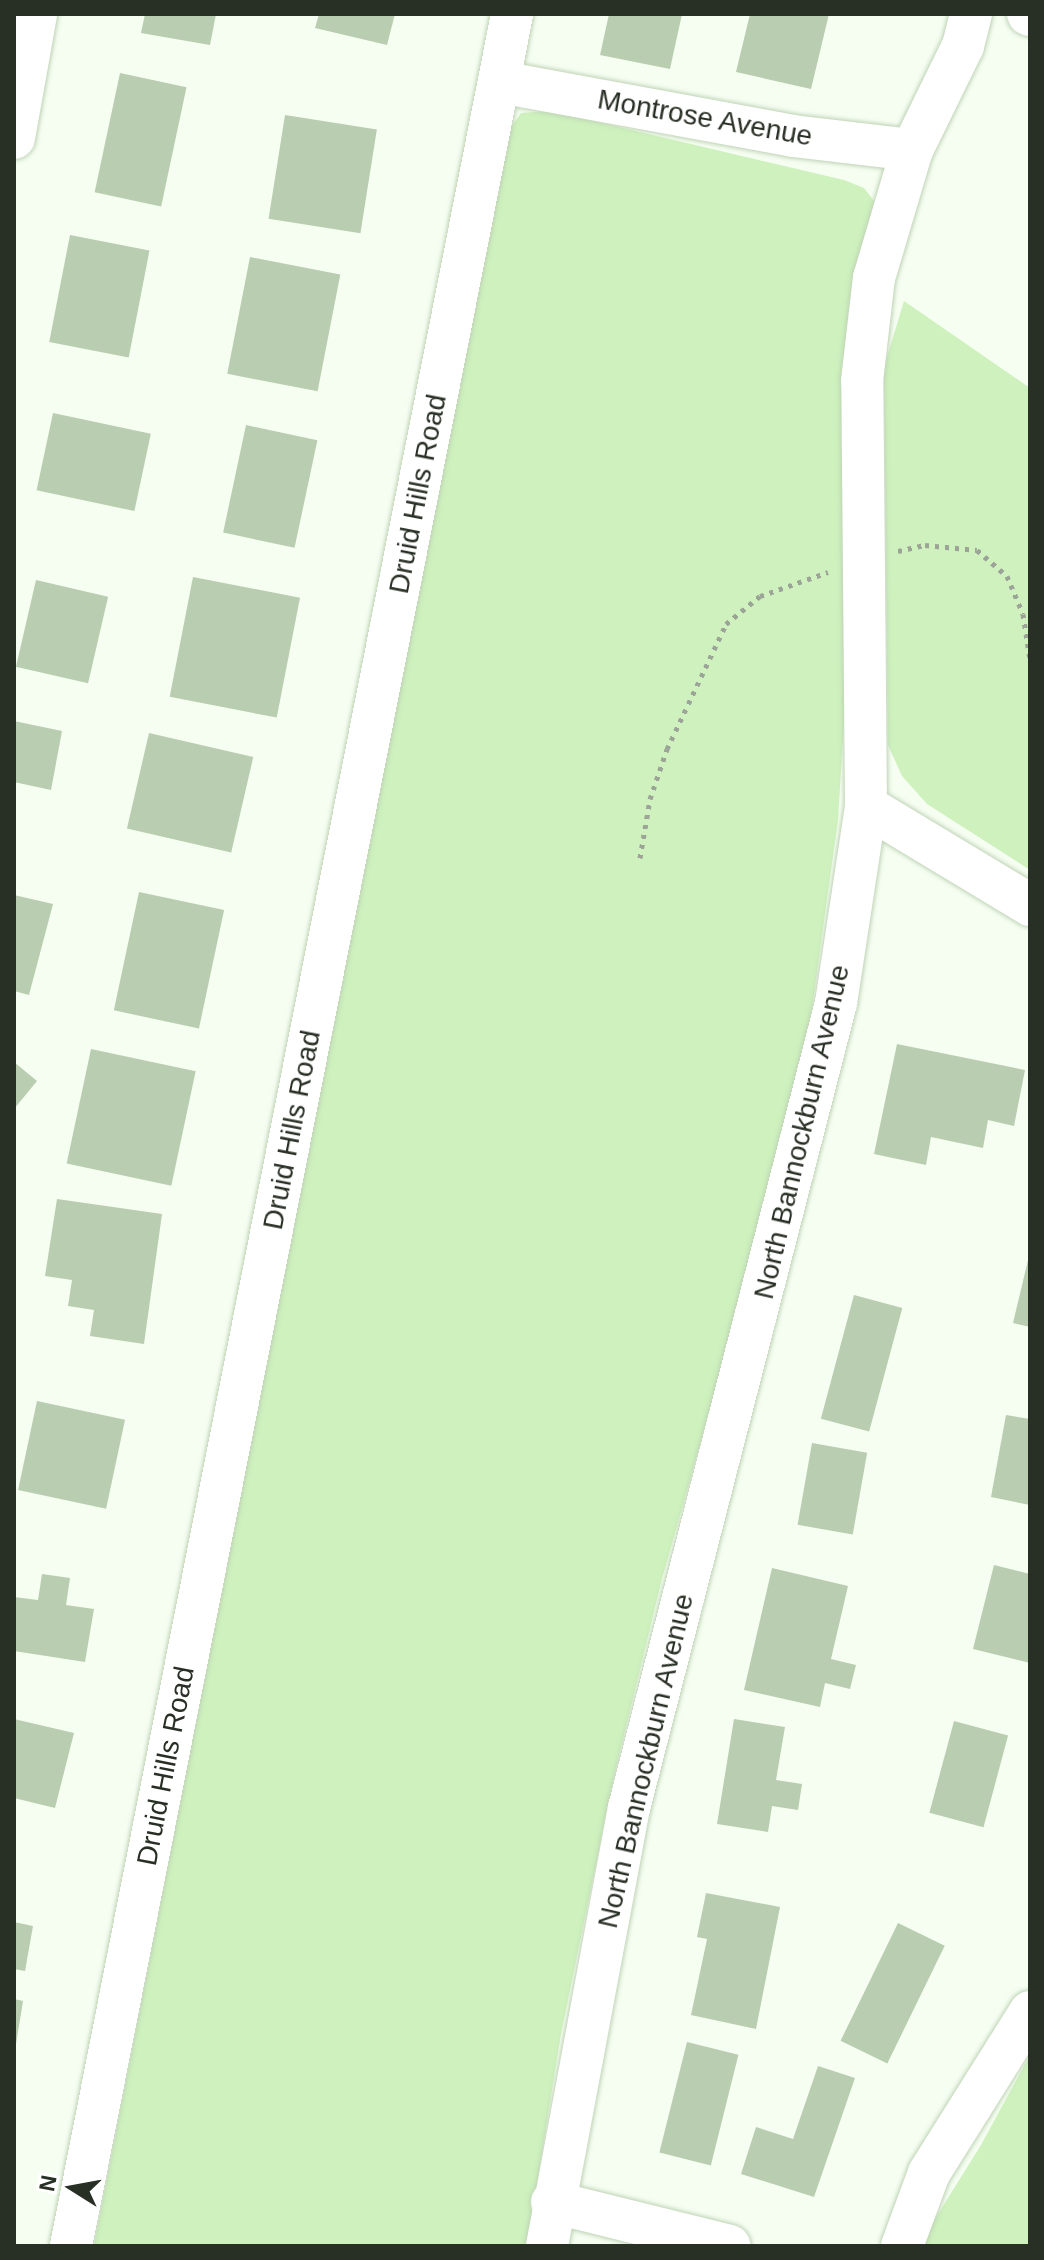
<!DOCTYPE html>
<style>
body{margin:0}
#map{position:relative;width:1044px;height:2260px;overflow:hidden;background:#f6fef2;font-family:Helvetica,sans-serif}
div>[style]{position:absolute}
.green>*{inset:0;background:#cef1bd}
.building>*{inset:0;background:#b9cdb0;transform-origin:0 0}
.path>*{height:5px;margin-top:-2.5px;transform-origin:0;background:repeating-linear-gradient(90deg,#9ca498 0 4px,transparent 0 10px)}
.roads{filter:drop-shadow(0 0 2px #bfd3b6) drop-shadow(0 0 2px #bfd3b6)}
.minor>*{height:42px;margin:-21px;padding:0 21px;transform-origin:21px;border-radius:21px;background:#fff}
span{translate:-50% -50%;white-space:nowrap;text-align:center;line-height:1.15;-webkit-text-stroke:6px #fff;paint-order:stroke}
.street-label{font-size:28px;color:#282f24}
.frame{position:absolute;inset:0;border:16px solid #282f24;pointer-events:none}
.north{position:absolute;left:32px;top:2148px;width:80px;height:80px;-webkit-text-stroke:6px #fff;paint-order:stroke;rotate:281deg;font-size:22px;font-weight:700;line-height:32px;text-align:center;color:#282f24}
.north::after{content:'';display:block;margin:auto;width:28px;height:36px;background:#282f24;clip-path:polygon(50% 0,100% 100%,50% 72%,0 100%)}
</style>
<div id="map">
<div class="green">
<i style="clip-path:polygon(551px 111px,844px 180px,864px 188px,874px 201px,850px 325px,841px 434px,847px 673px,838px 820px,812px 1008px,789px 1129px,662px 1579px,614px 1776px,561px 2034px,527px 2246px,94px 2246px,504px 137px,521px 113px)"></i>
<i style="clip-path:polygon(904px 301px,1030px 388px,1030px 870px,927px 804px,902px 776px,888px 745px,884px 367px)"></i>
<i style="clip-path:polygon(1030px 2055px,1030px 2246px,918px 2246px,981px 2145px)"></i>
</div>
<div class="building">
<i style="clip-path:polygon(145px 14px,216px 14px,210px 45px,141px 33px)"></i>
<i style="clip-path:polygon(319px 14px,395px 14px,387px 45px,315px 28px)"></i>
<i style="clip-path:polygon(609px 14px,682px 14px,670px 69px,600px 55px)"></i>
<i style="clip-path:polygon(750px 14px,829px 14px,811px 89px,736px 72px)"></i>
<i style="left:120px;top:73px;width:68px;height:122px;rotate:12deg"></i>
<i style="left:285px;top:115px;width:93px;height:105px;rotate:9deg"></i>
<i style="left:70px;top:235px;width:81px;height:109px;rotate:11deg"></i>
<i style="left:250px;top:257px;width:92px;height:119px;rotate:11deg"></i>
<i style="left:53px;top:413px;width:100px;height:79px;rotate:12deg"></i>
<i style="left:246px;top:425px;width:73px;height:110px;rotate:12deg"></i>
<i style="left:193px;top:577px;width:109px;height:122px;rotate:11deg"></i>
<i style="left:36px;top:580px;width:74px;height:89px;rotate:13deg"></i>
<i style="clip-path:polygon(14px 721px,62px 731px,51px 790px,14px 782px)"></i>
<i style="left:149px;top:733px;width:107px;height:98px;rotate:13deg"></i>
<i style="left:139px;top:892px;width:87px;height:121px;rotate:12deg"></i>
<i style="clip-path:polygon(14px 895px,53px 904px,29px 995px,14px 991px)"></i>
<i style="clip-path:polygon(897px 1044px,1025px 1070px,1014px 1126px,988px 1120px,983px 1148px,931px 1137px,926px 1165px,874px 1154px)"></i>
<i style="left:91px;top:1049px;width:107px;height:117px;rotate:12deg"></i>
<i style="clip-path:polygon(14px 1062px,37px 1081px,14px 1109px)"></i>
<i style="clip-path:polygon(57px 1199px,162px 1214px,144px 1344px,90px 1336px,94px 1310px,68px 1306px,72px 1280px,45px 1276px)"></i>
<i style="clip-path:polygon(1029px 1256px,1030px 1256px,1030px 1327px,1013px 1323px)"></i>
<i style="left:854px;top:1295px;width:50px;height:128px;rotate:15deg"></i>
<i style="left:37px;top:1401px;width:90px;height:91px;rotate:12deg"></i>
<i style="clip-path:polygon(1006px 1415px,1030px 1419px,1030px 1505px,991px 1497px)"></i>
<i style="left:812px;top:1443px;width:56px;height:83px;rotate:10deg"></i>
<i style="clip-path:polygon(994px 1565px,1030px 1574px,1030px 1663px,973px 1649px)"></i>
<i style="clip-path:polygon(772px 1568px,848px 1586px,831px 1659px,856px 1665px,850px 1689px,825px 1683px,820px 1707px,744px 1690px)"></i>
<i style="clip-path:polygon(42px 1574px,70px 1578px,66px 1605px,94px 1609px,85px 1662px,14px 1651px,14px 1597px,38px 1600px)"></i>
<i style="clip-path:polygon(14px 1719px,74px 1733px,55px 1808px,14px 1798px)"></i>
<i style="clip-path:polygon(734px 1719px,785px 1727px,776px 1780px,802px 1784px,798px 1810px,772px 1806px,768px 1832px,717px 1824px)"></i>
<i style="left:954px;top:1721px;width:56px;height:95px;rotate:15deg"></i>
<i style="clip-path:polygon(706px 1893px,780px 1907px,756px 2029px,691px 2015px,707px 1939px,697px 1937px)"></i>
<i style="clip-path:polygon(14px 1922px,33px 1926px,25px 1971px,14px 1969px)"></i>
<i style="left:898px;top:1923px;width:52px;height:131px;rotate:26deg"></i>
<i style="clip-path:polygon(14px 1999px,23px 2001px,16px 2044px,14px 2044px)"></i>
<i style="left:687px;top:2042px;width:53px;height:114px;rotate:14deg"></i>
<i style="clip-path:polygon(818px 2066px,855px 2078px,814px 2197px,741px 2174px,756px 2127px,793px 2139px)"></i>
</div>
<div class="path">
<i style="left:898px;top:551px;width:28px;rotate:-13deg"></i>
<i style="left:925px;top:545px;width:52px;rotate:5.5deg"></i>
<i style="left:977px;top:550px;width:40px;rotate:41deg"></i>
<i style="left:1007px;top:576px;width:41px;rotate:67.2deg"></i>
<i style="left:1023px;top:614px;width:47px;rotate:81.3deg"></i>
<i style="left:640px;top:858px;width:60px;rotate:-80.4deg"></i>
<i style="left:650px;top:799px;width:53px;rotate:-71.2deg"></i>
<i style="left:667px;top:749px;width:138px;rotate:-64.7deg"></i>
<i style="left:726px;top:624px;width:44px;rotate:-39.5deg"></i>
<i style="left:760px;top:596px;width:72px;rotate:-19.4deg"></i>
</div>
<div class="roads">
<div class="minor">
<i style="left:1028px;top:14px;width:2px;rotate:27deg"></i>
<i style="left:500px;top:82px;width:298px;rotate:10.4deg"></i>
<i style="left:793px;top:136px;width:120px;rotate:6.7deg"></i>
<i style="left:14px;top:138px;width:126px;rotate:-79.9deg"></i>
<i style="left:866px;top:806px;width:192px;rotate:31.1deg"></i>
<i style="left:552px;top:2202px;width:183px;rotate:13.9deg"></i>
<i style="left:71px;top:2246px;width:2275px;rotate:-78.82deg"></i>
<i style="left:547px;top:2246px;width:446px;rotate:-79.4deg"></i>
<i style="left:629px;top:1808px;width:831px;rotate:-75.58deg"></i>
<i style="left:836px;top:1003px;width:199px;rotate:-81.3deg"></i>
<i style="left:866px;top:806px;width:425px;rotate:-90.5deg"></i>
<i style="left:862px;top:381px;width:104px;rotate:-83.4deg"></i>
<i style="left:874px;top:278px;width:134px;rotate:-73.5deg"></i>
<i style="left:912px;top:150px;width:116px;rotate:-63.9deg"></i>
<i style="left:963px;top:46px;width:33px;rotate:-76deg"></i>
<i style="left:902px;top:2246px;width:78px;rotate:-69.7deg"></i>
<i style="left:929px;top:2173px;width:190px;rotate:-57.9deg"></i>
</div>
</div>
<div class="street-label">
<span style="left:705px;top:118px;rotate:10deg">Montrose Avenue</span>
<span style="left:418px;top:494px;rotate:-79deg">Druid Hills Road</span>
<span style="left:292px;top:1130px;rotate:-79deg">Druid Hills Road</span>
<span style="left:802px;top:1132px;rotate:-77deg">North Bannockburn Avenue</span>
<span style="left:646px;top:1761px;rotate:-77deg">North Bannockburn Avenue</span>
<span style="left:166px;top:1766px;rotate:-79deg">Druid Hills Road</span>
</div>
<div class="frame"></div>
<div class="north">N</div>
</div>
